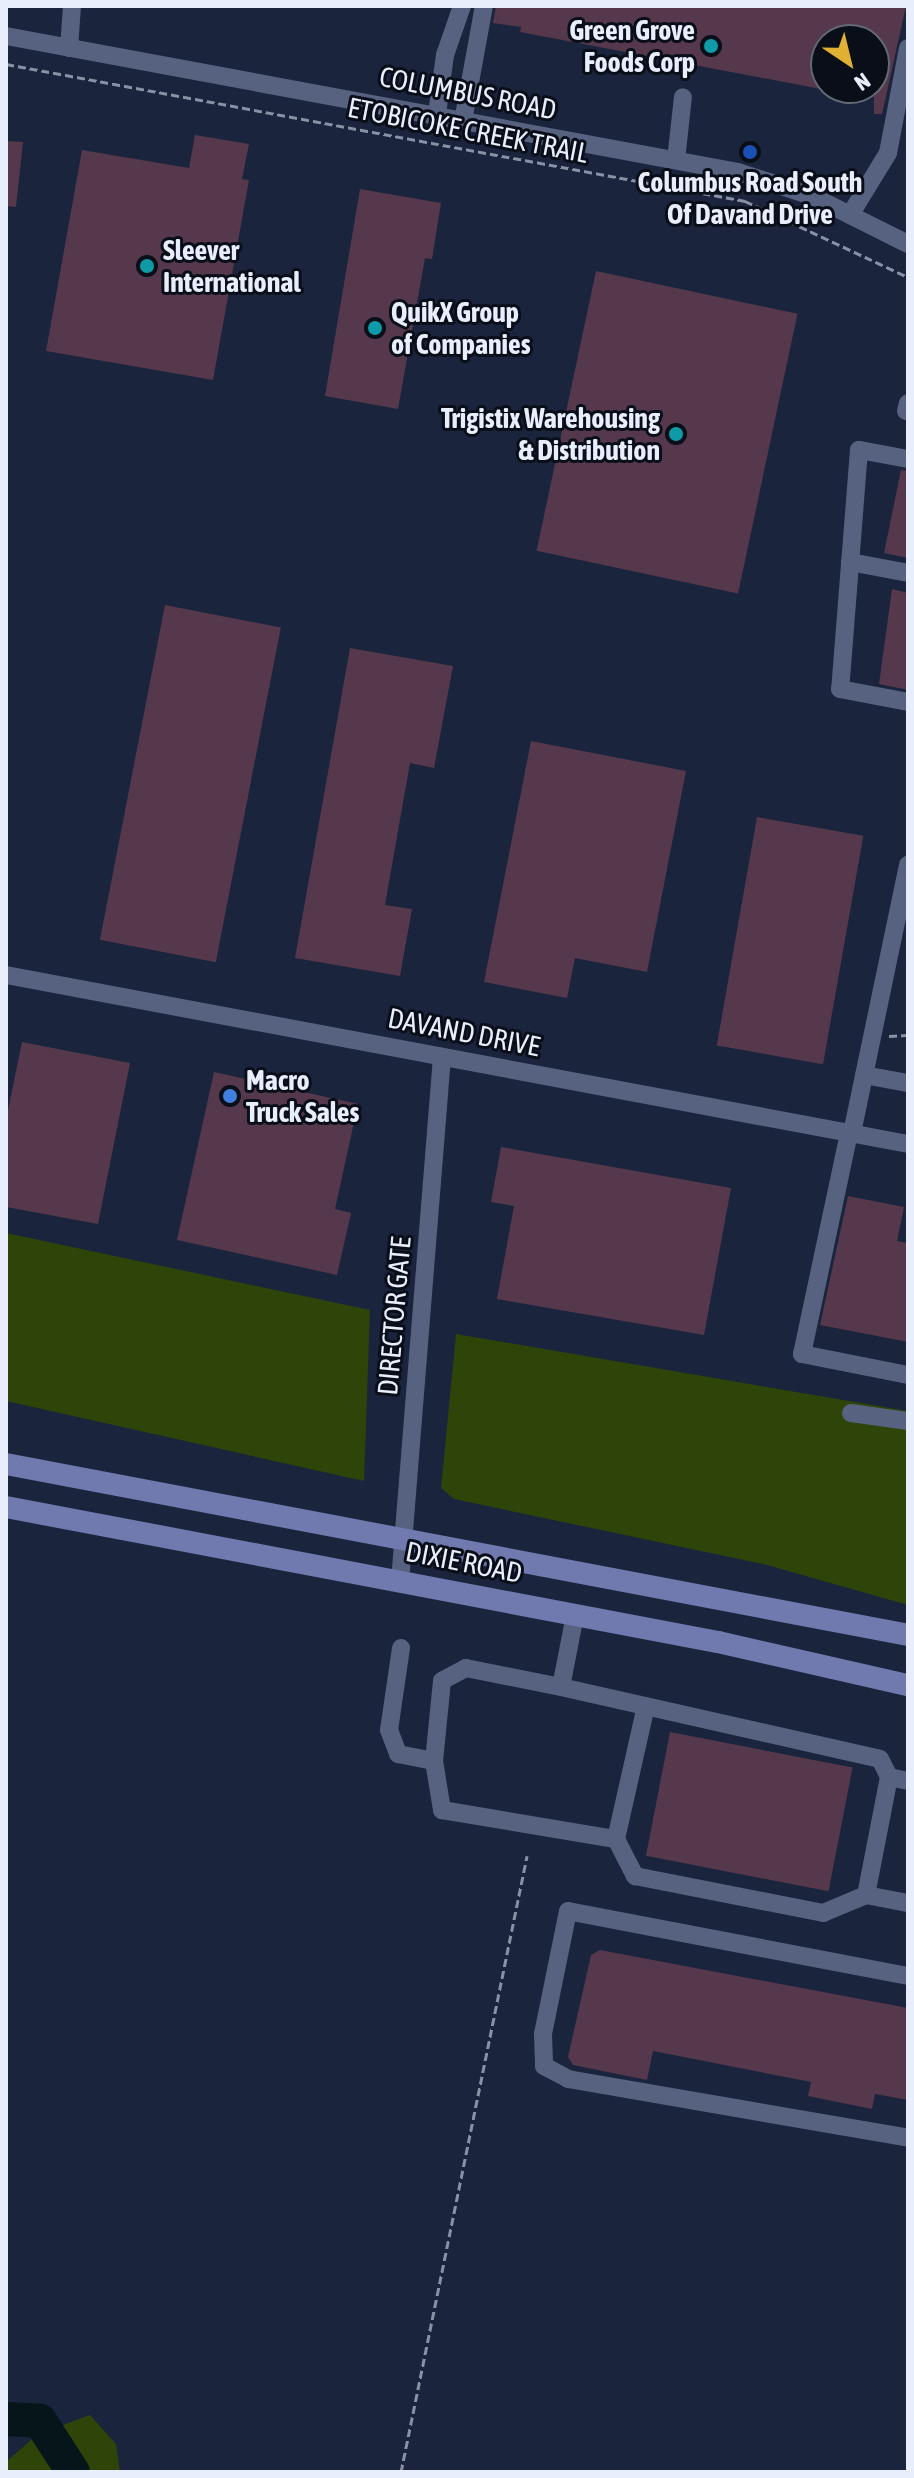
<!DOCTYPE html>
<style>
body{margin:0}
#map{position:relative;width:914px;height:2478px;overflow:hidden;background:#1a243d;font-family:"Asap Condensed",sans-serif}
div>[style]{position:absolute}
.green>*{inset:0;background:#2f4408}
.river>*{height:34px;margin:-17px;padding:0 17px;transform-origin:17px;border-radius:17px;background:#051519}
.building>*{inset:0;background:#55384b;transform-origin:0 0}
.path>*{height:3px;margin-top:-1.5px;transform-origin:0;background:repeating-linear-gradient(90deg,#8991a4 0 8px,transparent 0 12px)}
.minor>*{height:18px;margin:-9px;padding:0 9px;transform-origin:9px;border-radius:9px;background:#56627f}
.major>*{height:22px;margin:-11px;padding:0 11px;transform-origin:11px;border-radius:11px;background:#707aae}
.dots>*{width:22px;height:22px;translate:-50% -50%;box-sizing:border-box;border:4px solid #090e19;border-radius:50%}
span{translate:-50% -50%;white-space:nowrap;text-align:center;line-height:1.15;-webkit-text-stroke:6px #090e19;paint-order:stroke}
.poi-label{font-size:28px;color:#e8eefc;font-weight:700}
.right{translate:-100% -50%;text-align:right}
.left{translate:0 -50%;text-align:left}
.street-label{font-size:28px;color:#e8eefc}
.frame{position:absolute;inset:0;border:8px solid #e8eefc;pointer-events:none}
.north{position:absolute;left:810px;top:24px;width:80px;height:80px;box-sizing:border-box;background:#090e19;border:2px solid #626874;border-radius:50%;rotate:145deg;font-size:22px;font-weight:700;line-height:32px;text-align:center;color:#e8eefc}
.north::after{content:'';display:block;margin:auto;width:28px;height:36px;background:#e0b034;clip-path:polygon(50% 0,100% 100%,50% 72%,0 100%)}
</style>
<div id="map">
<div class="green">
<i style="clip-path:polygon(6px 1233px,370px 1310px,364px 1481px,6px 1401px)"></i>
<i style="clip-path:polygon(456px 1334px,908px 1411px,908px 1605px,767px 1565px,454px 1499px,441px 1488px)"></i>
<i style="clip-path:polygon(90px 2415px,116px 2444px,120px 2472px,6px 2472px,6px 2462px,38px 2434px)"></i>
</div>
<div class="river">
<i style="left:6px;top:2419px;width:34px;rotate:3deg"></i>
<i style="left:40px;top:2421px;width:61px;rotate:57.1deg"></i>
</div>
<div class="building">
<i style="clip-path:polygon(496px 6px,906px 6px,882px 114px,874px 114px,874px 40px,826px 40px,826px 90px,520px 32px,521px 27px,493px 23px)"></i>
<i style="clip-path:polygon(195px 135px,249px 144px,242px 179px,249px 180px,213px 380px,46px 351px,82px 150px,189px 168px)"></i>
<i style="clip-path:polygon(6px 141px,23px 142px,16px 207px,6px 206px)"></i>
<i style="clip-path:polygon(360px 189px,441px 203px,432px 259px,425px 258px,398px 409px,325px 396px)"></i>
<i style="left:596px;top:271px;width:206px;height:286px;rotate:12deg"></i>
<i style="clip-path:polygon(901px 470px,908px 471px,908px 558px,884px 553px)"></i>
<i style="clip-path:polygon(892px 589px,908px 593px,908px 690px,879px 684px)"></i>
<i style="left:165px;top:605px;width:118px;height:341px;rotate:11deg"></i>
<i style="clip-path:polygon(350px 648px,453px 666px,434px 768px,410px 763px,385px 905px,412px 909px,400px 976px,295px 958px)"></i>
<i style="clip-path:polygon(531px 741px,686px 771px,647px 972px,575px 958px,567px 998px,484px 982px)"></i>
<i style="left:757px;top:817px;width:108px;height:232px;rotate:10deg"></i>
<i style="clip-path:polygon(22px 1042px,130px 1063px,98px 1224px,6px 1207px,6px 1120px)"></i>
<i style="clip-path:polygon(214px 1072px,358px 1104px,335px 1209px,351px 1213px,337px 1275px,177px 1240px)"></i>
<i style="clip-path:polygon(501px 1147px,731px 1188px,704px 1335px,497px 1299px,514px 1206px,491px 1202px)"></i>
<i style="clip-path:polygon(848px 1196px,904px 1207px,897px 1241px,908px 1243px,908px 1342px,820px 1325px)"></i>
<i style="left:670px;top:1732px;width:186px;height:126px;rotate:11deg"></i>
<i style="clip-path:polygon(600px 1950px,908px 2008px,908px 2100px,875px 2094px,872px 2109px,808px 2096px,811px 2082px,653px 2051px,647px 2080px,573px 2065px,568px 2057px,591px 1955px)"></i>
</div>
<div class="path">
<i style="left:6px;top:64px;width:752px;rotate:10.5deg"></i>
<i style="left:745px;top:201px;width:180px;rotate:25deg"></i>
<i style="left:889px;top:1036px;width:19px;rotate:-3deg"></i>
<i style="left:401px;top:2472px;width:629px;rotate:-78.44deg"></i>
</div>
<div class="minor">
<i style="left:6px;top:36px;width:745px;rotate:10.53deg"></i>
<i style="left:738px;top:172px;width:78px;rotate:18deg"></i>
<i style="left:812px;top:196px;width:107px;rotate:26.6deg"></i>
<i style="left:69px;top:48px;width:42px;rotate:-85.9deg"></i>
<i style="left:437px;top:114px;width:60px;rotate:-82.3deg"></i>
<i style="left:445px;top:55px;width:52px;rotate:-70.9deg"></i>
<i style="left:463px;top:121px;width:117px;rotate:-79.7deg"></i>
<i style="left:676px;top:160px;width:63px;rotate:-83.7deg"></i>
<i style="left:850px;top:215px;width:73px;rotate:-58.5deg"></i>
<i style="left:888px;top:153px;width:107px;rotate:-79.2deg"></i>
<i style="left:906px;top:411px;width:8px;rotate:-76deg"></i>
<i style="left:908px;top:459px;width:50px;rotate:-169.6deg"></i>
<i style="left:859px;top:450px;width:240px;rotate:94.5deg"></i>
<i style="left:840px;top:689px;width:69px;rotate:10.8deg"></i>
<i style="left:850px;top:562px;width:59px;rotate:10.7deg"></i>
<i style="left:6px;top:975px;width:918px;rotate:10.61deg"></i>
<i style="left:864px;top:1075px;width:45px;rotate:10.3deg"></i>
<i style="left:849px;top:1133px;width:226px;rotate:102deg"></i>
<i style="left:802px;top:1354px;width:108px;rotate:11.2deg"></i>
<i style="left:852px;top:1133px;width:274px;rotate:-78.2deg"></i>
<i style="left:851px;top:1413px;width:58px;rotate:8deg"></i>
<i style="left:400px;top:1581px;width:526px;rotate:-85.42deg"></i>
<i style="left:575px;top:1615px;width:73px;rotate:101deg"></i>
<i style="left:561px;top:1687px;width:327px;rotate:12.7deg"></i>
<i style="left:880px;top:1759px;width:20px;rotate:63deg"></i>
<i style="left:401px;top:1648px;width:83px;rotate:98.3deg"></i>
<i style="left:389px;top:1730px;width:26px;rotate:69deg"></i>
<i style="left:398px;top:1754px;width:37px;rotate:11deg"></i>
<i style="left:561px;top:1687px;width:97px;rotate:-168.7deg"></i>
<i style="left:466px;top:1668px;width:27px;rotate:152deg"></i>
<i style="left:442px;top:1681px;width:80px;rotate:95.7deg"></i>
<i style="left:434px;top:1761px;width:50px;rotate:80.7deg"></i>
<i style="left:442px;top:1810px;width:176px;rotate:9.5deg"></i>
<i style="left:616px;top:1839px;width:42px;rotate:62.8deg"></i>
<i style="left:635px;top:1876px;width:192px;rotate:11.1deg"></i>
<i style="left:823px;top:1913px;width:47px;rotate:-22.7deg"></i>
<i style="left:908px;top:1781px;width:19px;rotate:-168deg"></i>
<i style="left:889px;top:1777px;width:120px;rotate:101deg"></i>
<i style="left:866px;top:1895px;width:43px;rotate:10.8deg"></i>
<i style="left:616px;top:1839px;width:136px;rotate:-77.3deg"></i>
<i style="left:908px;top:1976px;width:346px;rotate:-169.2deg"></i>
<i style="left:568px;top:1911px;width:126px;rotate:101.5deg"></i>
<i style="left:543px;top:2034px;width:32px;rotate:88deg"></i>
<i style="left:544px;top:2066px;width:27px;rotate:28deg"></i>
<i style="left:568px;top:2079px;width:345px;rotate:9.8deg"></i>
</div>
<div class="major">
<i style="left:6px;top:1464px;width:918px;rotate:10.73deg"></i>
<i style="left:6px;top:1507px;width:725px;rotate:10.74deg"></i>
<i style="left:718px;top:1642px;width:195px;rotate:12.8deg"></i>
</div>
<div class="dots">
<i style="left:711px;top:46px;background:#0f9aa8"></i>
<i style="left:750px;top:152px;background:#1a4fb4"></i>
<i style="left:147px;top:266px;background:#0f9aa8"></i>
<i style="left:375px;top:328px;background:#0f9aa8"></i>
<i style="left:676px;top:434px;background:#0f9aa8"></i>
<i style="left:230px;top:1096px;background:#3f7fe0"></i>
</div>
<div class="poi-label">
<span class="right" style="left:695px;top:46px">Green Grove<br>Foods Corp</span>
<span style="left:750px;top:198px">Columbus Road South<br>Of Davand Drive</span>
<span class="left" style="left:163px;top:266px">Sleever<br>International</span>
<span class="left" style="left:391px;top:328px">QuikX Group<br>of Companies</span>
<span class="right" style="left:660px;top:434px">Trigistix Warehousing<br>&amp; Distribution</span>
<span class="left" style="left:246px;top:1096px">Macro<br>Truck Sales</span>
</div>
<div class="street-label">
<span style="left:468px;top:93px;rotate:11deg">COLUMBUS ROAD</span>
<span style="left:468px;top:130px;rotate:11deg">ETOBICOKE CREEK TRAIL</span>
<span style="left:464px;top:1032px;rotate:11deg">DAVAND DRIVE</span>
<span style="left:394px;top:1316px;rotate:-85deg">DIRECTOR GATE</span>
<span style="left:464px;top:1562px;rotate:11deg">DIXIE ROAD</span>
</div>
<div class="frame"></div>
<div class="north">N</div>
</div>
